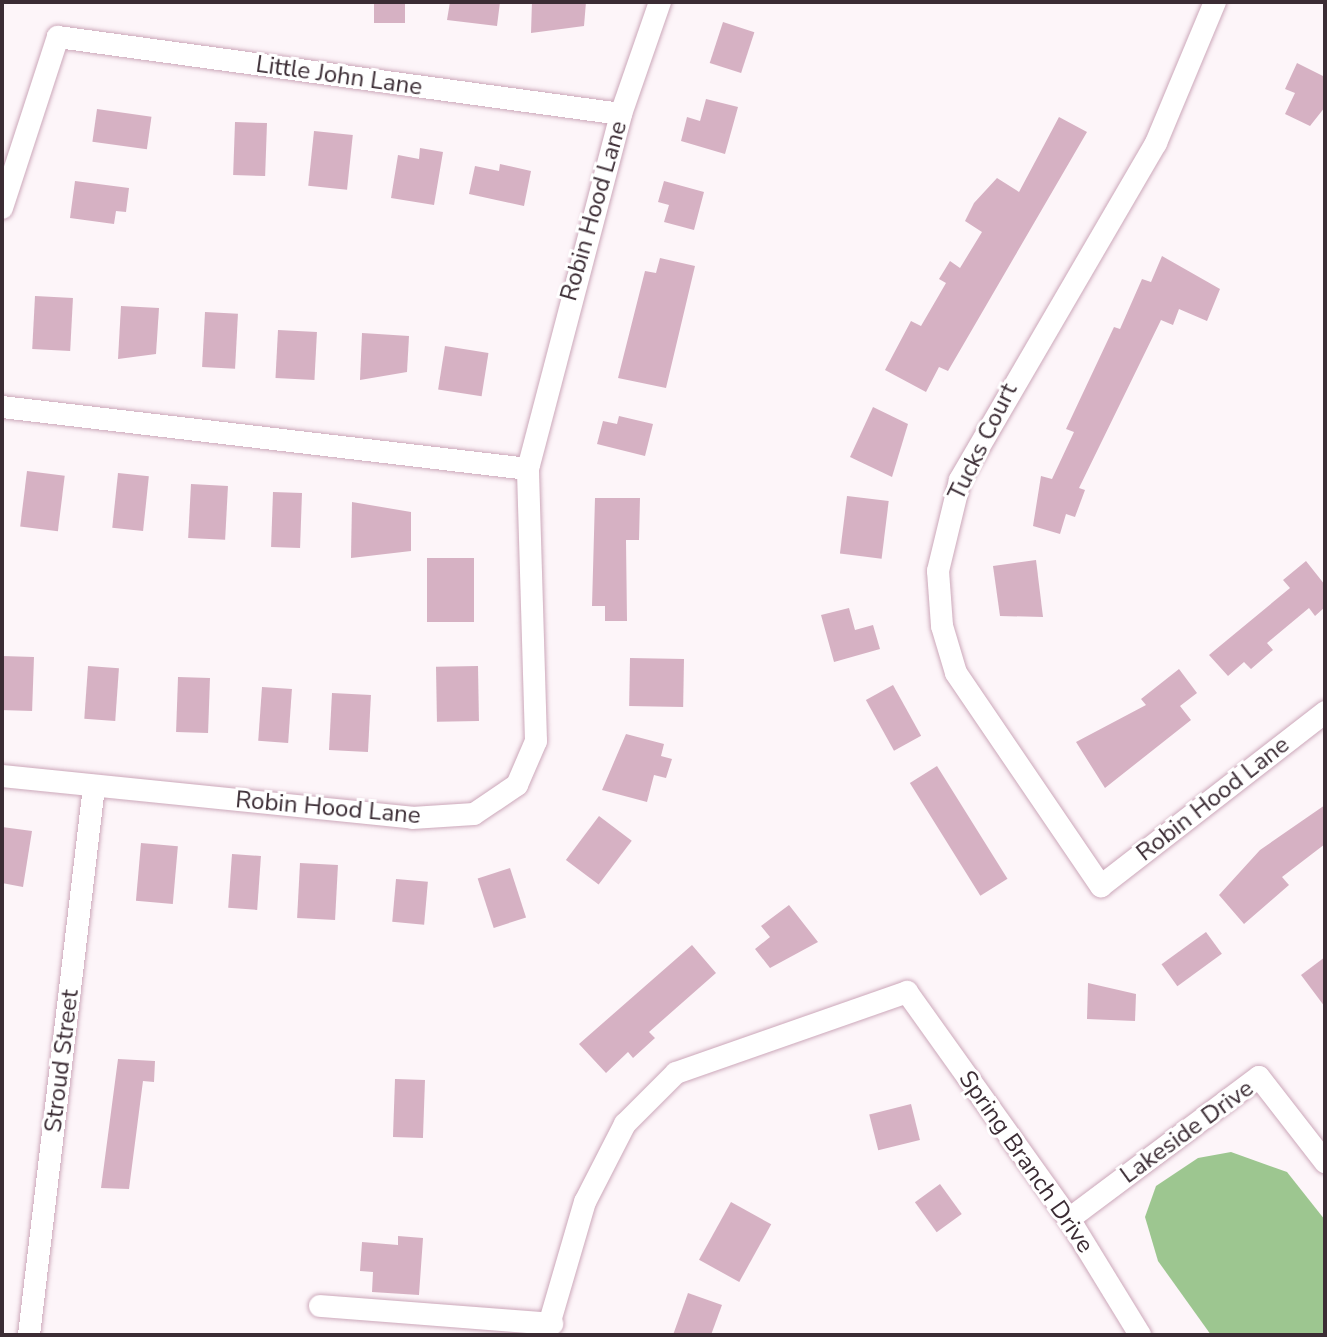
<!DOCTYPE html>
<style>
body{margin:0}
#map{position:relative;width:1327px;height:1337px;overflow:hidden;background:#fdf5f9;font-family:"Nunito Sans",sans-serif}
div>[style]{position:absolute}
.water>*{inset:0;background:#9dc690}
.building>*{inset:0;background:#d6b1c3;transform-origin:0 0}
.roads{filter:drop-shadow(0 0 2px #cca8ba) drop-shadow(0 0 2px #cca8ba)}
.minor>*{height:22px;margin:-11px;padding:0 11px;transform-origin:11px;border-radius:11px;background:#fff}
span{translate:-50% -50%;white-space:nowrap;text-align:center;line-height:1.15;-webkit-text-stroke:6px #fff;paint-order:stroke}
.street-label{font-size:24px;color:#3b2c34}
.frame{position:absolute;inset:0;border:4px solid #3b2c34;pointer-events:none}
</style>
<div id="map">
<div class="water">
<i style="clip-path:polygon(1231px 1152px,1287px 1172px,1325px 1220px,1325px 1335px,1211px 1335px,1158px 1261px,1145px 1217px,1156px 1186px,1198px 1158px)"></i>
</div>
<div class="building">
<i style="left:374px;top:2px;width:31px;height:21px"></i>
<i style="clip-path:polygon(450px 2px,500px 2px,497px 26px,447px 20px)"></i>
<i style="clip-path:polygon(532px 2px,586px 2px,584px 26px,531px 33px)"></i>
<i style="left:723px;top:22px;width:33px;height:43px;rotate:18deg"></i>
<i style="clip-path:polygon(1297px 63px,1325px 77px,1325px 107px,1310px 126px,1285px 114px,1295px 93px,1285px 89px)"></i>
<i style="clip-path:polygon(706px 99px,738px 107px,725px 154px,681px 141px,687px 117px,700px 121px)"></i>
<i style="left:97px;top:109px;width:55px;height:33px;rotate:8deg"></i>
<i style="clip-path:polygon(1059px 117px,1087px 132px,948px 371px,939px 367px,926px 392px,885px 370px,911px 321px,921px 326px,946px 283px,939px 279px,950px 261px,960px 268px,982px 232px,965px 221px,974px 203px,997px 178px,1019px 192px)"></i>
<i style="left:235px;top:122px;width:32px;height:53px;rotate:2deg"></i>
<i style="left:314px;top:131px;width:39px;height:55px;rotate:6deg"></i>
<i style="clip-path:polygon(420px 148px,443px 152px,434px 205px,391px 198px,398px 155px,419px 159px)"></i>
<i style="clip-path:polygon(500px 164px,531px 171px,524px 206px,469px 194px,475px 166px,499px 171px)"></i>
<i style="clip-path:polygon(75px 181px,129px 188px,126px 212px,116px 211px,114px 224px,70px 218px)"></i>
<i style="clip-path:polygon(664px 181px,704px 192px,694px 230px,664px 222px,669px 205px,658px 202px)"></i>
<i style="clip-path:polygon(1162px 256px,1220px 289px,1207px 321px,1179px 309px,1173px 325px,1161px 320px,1079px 488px,1085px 490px,1075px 517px,1066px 514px,1060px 534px,1033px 526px,1041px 476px,1052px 479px,1074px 432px,1066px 429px,1114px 327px,1120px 329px,1142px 279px,1151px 282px)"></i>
<i style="clip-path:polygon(660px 258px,695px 266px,666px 388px,618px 378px,645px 271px,656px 273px)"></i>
<i style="left:35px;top:296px;width:38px;height:53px;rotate:3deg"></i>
<i style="clip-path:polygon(121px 306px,159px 308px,156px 354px,118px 359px)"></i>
<i style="left:205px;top:312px;width:33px;height:55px;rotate:3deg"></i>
<i style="left:278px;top:330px;width:39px;height:48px;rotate:3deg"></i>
<i style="clip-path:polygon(362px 333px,409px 336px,407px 372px,360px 380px)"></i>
<i style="left:445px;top:346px;width:44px;height:44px;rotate:9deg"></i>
<i style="clip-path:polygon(873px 407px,908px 424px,892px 477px,850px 457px)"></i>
<i style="clip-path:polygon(619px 416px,653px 424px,645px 456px,597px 444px,603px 421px,617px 424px)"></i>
<i style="left:27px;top:471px;width:38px;height:56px;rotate:7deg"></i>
<i style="left:118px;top:473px;width:31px;height:55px;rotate:6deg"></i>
<i style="left:191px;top:484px;width:37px;height:54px;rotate:3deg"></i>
<i style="left:273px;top:492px;width:29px;height:55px;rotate:2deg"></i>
<i style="left:847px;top:496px;width:42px;height:58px;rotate:7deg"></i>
<i style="clip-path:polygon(595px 498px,640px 498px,639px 540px,626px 540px,627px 621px,605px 621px,605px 606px,592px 606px)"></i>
<i style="clip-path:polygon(352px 502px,411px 512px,411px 551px,351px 558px)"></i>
<i style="left:474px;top:558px;width:64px;height:47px;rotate:90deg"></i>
<i style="clip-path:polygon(1036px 560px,1043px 617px,1000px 616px,993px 566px)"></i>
<i style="clip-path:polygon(1306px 561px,1325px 585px,1325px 607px,1315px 616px,1309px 608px,1267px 643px,1273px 650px,1251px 669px,1244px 662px,1228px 676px,1209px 655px,1290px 588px,1283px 580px)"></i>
<i style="clip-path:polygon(849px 608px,855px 630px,873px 625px,880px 649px,834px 662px,821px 615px)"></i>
<i style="left:2px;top:656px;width:32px;height:54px;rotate:2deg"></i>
<i style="left:630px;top:658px;width:54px;height:48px;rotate:1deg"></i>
<i style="left:88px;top:666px;width:31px;height:53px;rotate:4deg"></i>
<i style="left:478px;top:666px;width:55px;height:42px;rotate:89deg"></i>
<i style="clip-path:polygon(1179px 669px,1197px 693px,1180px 706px,1191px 720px,1105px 788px,1076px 742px,1146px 705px,1141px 699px)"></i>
<i style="left:178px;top:677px;width:32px;height:55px;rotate:2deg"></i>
<i style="left:893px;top:685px;width:58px;height:31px;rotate:61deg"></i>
<i style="left:262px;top:687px;width:30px;height:54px;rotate:4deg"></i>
<i style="left:332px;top:693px;width:39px;height:57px;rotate:3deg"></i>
<i style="clip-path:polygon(626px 734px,664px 744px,661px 756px,672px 759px,666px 778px,654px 775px,647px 802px,602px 790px)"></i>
<i style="left:937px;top:766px;width:133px;height:32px;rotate:58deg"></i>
<i style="clip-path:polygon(1325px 805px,1325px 844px,1282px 877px,1289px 885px,1244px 924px,1219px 895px,1260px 850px)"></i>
<i style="left:599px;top:816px;width:41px;height:55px;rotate:37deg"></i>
<i style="clip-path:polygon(2px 827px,32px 831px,23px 887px,2px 883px)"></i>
<i style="left:141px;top:843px;width:37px;height:58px;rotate:5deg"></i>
<i style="left:232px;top:854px;width:29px;height:54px;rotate:4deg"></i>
<i style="left:300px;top:863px;width:38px;height:55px;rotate:3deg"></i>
<i style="left:510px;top:868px;width:52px;height:34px;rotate:72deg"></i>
<i style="left:396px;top:879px;width:32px;height:43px;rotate:5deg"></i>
<i style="clip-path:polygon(789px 905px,818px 942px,770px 968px,755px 949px,770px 937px,761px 926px)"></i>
<i style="left:1206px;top:932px;width:27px;height:55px;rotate:54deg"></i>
<i style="clip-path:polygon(692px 945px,716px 973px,649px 1032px,655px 1038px,633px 1058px,628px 1052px,606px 1073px,579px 1044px)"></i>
<i style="clip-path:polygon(1325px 957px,1325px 1007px,1301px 975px)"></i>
<i style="clip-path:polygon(1088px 983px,1136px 994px,1135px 1021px,1087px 1019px)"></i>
<i style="clip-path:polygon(118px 1059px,155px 1061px,154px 1082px,143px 1081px,129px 1189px,101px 1188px)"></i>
<i style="left:395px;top:1079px;width:30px;height:58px;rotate:2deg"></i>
<i style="left:911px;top:1104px;width:37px;height:43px;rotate:76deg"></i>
<i style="left:940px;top:1184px;width:37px;height:31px;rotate:54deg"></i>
<i style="left:731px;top:1202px;width:46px;height:66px;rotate:29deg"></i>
<i style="clip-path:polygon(398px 1236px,423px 1238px,419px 1295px,372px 1292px,373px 1272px,360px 1271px,362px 1242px,398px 1245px)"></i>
<i style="clip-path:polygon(688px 1293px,722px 1305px,711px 1335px,673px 1335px)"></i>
</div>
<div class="roads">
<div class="minor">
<i style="left:1215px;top:2px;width:153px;rotate:112.7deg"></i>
<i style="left:1156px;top:143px;width:390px;rotate:120.2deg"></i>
<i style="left:960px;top:480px;width:94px;rotate:103.6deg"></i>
<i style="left:938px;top:571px;width:55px;rotate:85.8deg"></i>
<i style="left:942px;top:626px;width:49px;rotate:73.4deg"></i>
<i style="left:956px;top:673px;width:258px;rotate:55.8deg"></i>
<i style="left:1101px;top:886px;width:284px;rotate:-37.8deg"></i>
<i style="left:2px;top:208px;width:180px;rotate:-71.9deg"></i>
<i style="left:58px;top:37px;width:568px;rotate:7.79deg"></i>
<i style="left:2px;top:407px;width:530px;rotate:6.72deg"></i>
<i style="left:2px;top:776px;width:412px;rotate:5.8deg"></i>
<i style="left:412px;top:818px;width:62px;rotate:-3.7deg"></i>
<i style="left:474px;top:814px;width:52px;rotate:-34deg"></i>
<i style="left:517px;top:785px;width:48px;rotate:-66.6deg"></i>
<i style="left:536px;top:741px;width:272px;rotate:-91.7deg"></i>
<i style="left:528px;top:469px;width:367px;rotate:-75.3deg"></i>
<i style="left:621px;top:114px;width:119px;rotate:-70.8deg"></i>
<i style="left:1069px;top:1219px;width:237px;rotate:-36.8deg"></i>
<i style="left:1259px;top:1077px;width:108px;rotate:52.2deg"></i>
<i style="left:320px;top:1306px;width:233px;rotate:4.4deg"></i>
<i style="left:29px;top:1335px;width:552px;rotate:-83.24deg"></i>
<i style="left:546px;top:1335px;width:139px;rotate:-73.7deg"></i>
<i style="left:585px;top:1202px;width:88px;rotate:-62.9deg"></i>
<i style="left:625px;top:1124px;width:72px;rotate:-45deg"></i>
<i style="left:676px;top:1073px;width:245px;rotate:-19.3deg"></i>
<i style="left:907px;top:992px;width:279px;rotate:54.5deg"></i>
<i style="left:1069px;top:1219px;width:136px;rotate:58.5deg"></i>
</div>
</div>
<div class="street-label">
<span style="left:339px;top:76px;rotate:8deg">Little John Lane</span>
<span style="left:594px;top:211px;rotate:-74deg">Robin Hood Lane</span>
<span style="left:983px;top:442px;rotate:-64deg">Tucks Court</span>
<span style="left:1213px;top:799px;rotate:-38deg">Robin Hood Lane</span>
<span style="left:328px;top:808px;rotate:5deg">Robin Hood Lane</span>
<span style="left:62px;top:1061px;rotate:-83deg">Stroud Street</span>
<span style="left:1187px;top:1132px;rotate:-36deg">Lakeside Drive</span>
<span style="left:1026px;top:1162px;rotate:55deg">Spring Branch Drive</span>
</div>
<div class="frame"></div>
</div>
